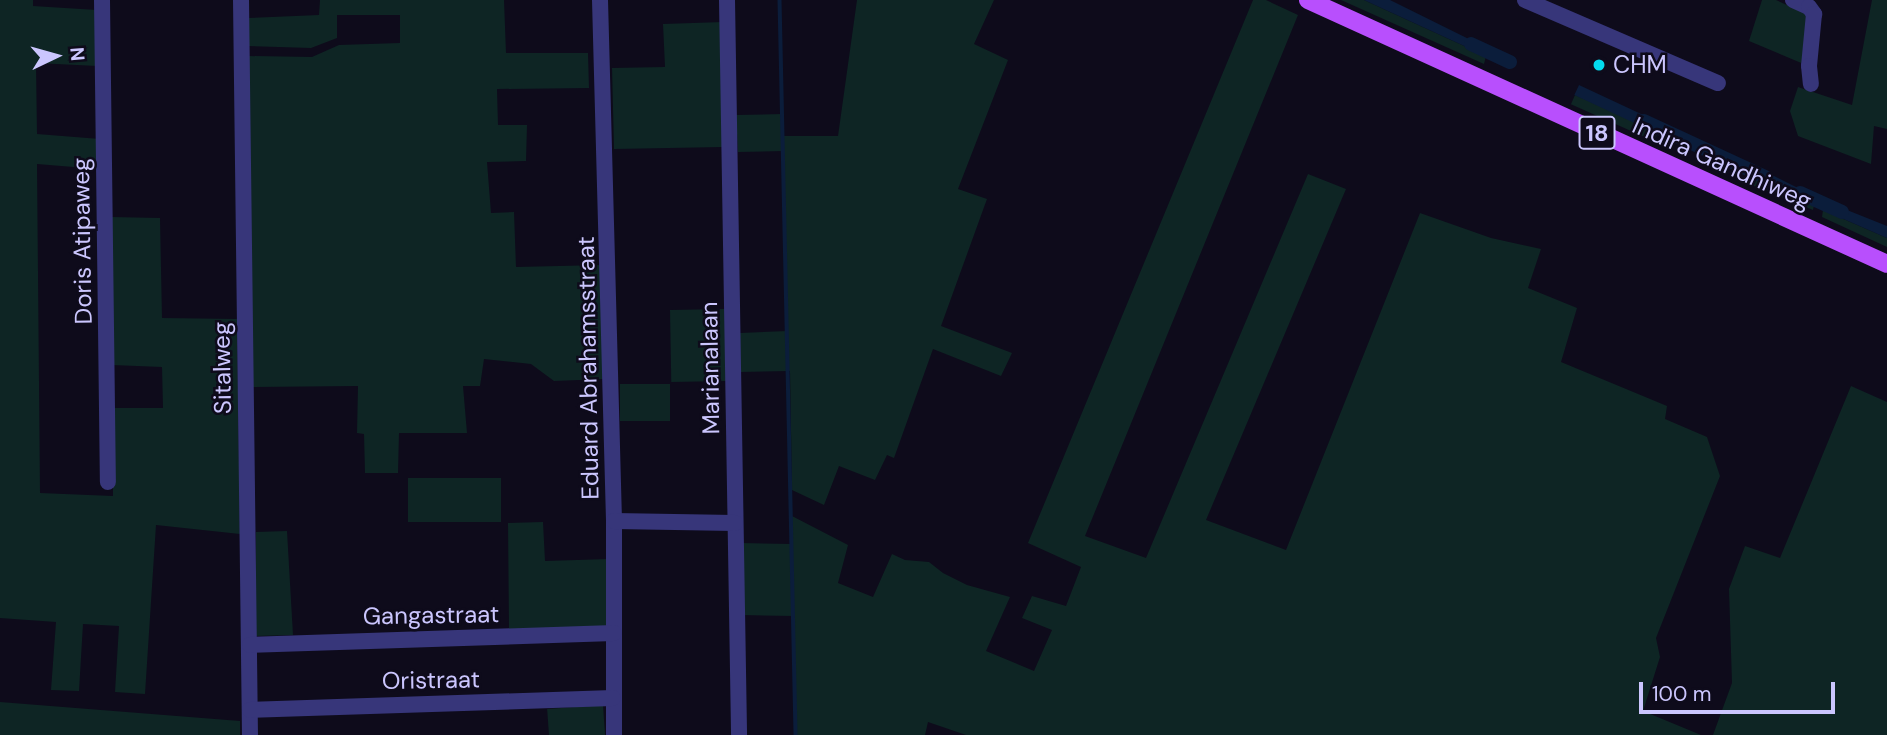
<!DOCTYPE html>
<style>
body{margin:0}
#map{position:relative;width:1887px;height:735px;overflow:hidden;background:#0e0b1b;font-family:"DM Sans",sans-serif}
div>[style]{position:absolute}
.green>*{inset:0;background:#0e2524;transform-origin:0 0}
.water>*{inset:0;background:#0b1d3b;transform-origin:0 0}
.stream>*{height:3.5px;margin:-1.75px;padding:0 1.75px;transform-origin:1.75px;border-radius:1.75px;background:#0b1d3b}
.canal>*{height:14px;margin:-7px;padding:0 7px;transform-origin:7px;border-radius:7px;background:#0b1d3b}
.minor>*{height:16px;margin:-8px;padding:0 8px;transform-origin:8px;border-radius:8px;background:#37367a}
.major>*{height:18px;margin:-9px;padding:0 9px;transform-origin:9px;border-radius:9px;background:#b84ffd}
.dots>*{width:19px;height:19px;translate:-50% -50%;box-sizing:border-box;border:4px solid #0e0b1b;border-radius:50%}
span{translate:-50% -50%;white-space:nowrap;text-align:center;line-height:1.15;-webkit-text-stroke:5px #0e0b1b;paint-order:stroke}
.shield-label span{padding:2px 5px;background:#0e0b1b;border:2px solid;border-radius:5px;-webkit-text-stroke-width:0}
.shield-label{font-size:23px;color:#cbc6fe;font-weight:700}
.poi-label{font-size:24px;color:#cbc6fe}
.left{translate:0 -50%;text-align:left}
.street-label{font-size:24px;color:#cbc6fe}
.north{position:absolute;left:21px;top:21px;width:70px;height:70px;-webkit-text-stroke:5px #0e0b1b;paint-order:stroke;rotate:85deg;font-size:19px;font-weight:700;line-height:28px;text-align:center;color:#cbc6fe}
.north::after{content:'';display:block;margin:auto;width:24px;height:32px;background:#cbc6fe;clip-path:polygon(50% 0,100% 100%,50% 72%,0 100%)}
.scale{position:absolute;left:1639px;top:682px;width:196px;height:32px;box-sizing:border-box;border:4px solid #cbc6fe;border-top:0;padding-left:9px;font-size:21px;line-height:24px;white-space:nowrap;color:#cbc6fe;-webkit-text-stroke:5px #0e0b1b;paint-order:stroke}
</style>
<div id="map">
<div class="green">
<i style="clip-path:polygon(0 0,33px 0,33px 6px,97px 10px,97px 66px,36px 63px,37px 134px,100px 139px,98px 169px,37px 164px,40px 493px,113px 496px,113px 408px,163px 408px,162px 367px,112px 365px,111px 217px,160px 218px,162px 318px,237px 319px,240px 534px,156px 525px,145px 694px,115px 692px,119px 626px,83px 624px,79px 691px,51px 690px,56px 622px,0 618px)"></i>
<i style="clip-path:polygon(320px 0,504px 0,506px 53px,588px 53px,589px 88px,497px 89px,498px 125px,527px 125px,526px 161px,487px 162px,491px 213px,514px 212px,516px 267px,602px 265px,604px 379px,554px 381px,531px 364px,484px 359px,480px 386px,463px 386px,467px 433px,399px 433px,398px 473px,365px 473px,364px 434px,357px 433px,358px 386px,251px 387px,248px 56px,312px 57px,339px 45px,400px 43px,400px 15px,337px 15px,337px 38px,311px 48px,248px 46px,248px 18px,319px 15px)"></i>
<i style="clip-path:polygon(857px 0,994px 0,974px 44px,1008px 60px,958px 189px,987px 199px,941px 326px,1012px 353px,1001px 376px,933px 349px,894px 458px,887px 455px,875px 480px,839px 466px,824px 505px,792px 490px,790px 371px,740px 372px,740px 333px,788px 331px,784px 151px,738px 152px,736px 115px,783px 114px,784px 136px,838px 136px)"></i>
<i style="clip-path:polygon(1253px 0,1266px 0,1298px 15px,1085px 536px,1146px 558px,1308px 174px,1346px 189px,1206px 520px,1286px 550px,1420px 213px,1491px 238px,1541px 249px,1528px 288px,1577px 308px,1561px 362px,1667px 406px,1665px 419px,1707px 437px,1720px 476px,1656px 638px,1660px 657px,1643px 711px,1701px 735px,966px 735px,928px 722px,925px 735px,796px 735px,794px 616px,742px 615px,741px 543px,792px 544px,792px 516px,848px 545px,838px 583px,873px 597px,892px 554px,905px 560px,929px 562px,943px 573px,967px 585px,1010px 597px,986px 651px,1034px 671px,1052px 630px,1022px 618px,1032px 596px,1066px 606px,1081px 567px,1028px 543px)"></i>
<i style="clip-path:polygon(1341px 0,1364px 0,1486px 56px,1484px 64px)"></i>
<i style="clip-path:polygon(1762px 0,1776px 0,1811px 16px,1806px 65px,1749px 41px)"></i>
<i style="clip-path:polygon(1872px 0,1887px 0,1887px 129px,1874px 126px,1871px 164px,1798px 136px,1790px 111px,1798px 87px,1852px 105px)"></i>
<i style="clip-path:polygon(723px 22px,723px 147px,614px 149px,612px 68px,665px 67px,663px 24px)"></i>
<i style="left:1575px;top:95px;width:91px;height:10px;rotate:24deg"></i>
<i style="clip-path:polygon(1746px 173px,1814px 205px,1813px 210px,1744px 182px)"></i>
<i style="clip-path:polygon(1823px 210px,1887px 238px,1887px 247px,1822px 217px)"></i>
<i style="left:725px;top:309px;width:72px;height:55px;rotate:89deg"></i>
<i style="left:670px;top:384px;width:37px;height:50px;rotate:90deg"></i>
<i style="clip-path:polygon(1851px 386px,1887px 402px,1887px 735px,1713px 735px,1732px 683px,1729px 589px,1745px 546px,1780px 558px)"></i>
<i style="left:501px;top:478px;width:44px;height:93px;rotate:90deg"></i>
<i style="clip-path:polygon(543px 522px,545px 561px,609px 559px,609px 628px,509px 629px,508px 523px)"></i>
<i style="clip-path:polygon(287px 531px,293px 635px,256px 636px,256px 532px)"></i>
<i style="clip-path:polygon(0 702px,240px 721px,240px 735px,0 735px)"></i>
<i style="left:603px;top:705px;width:30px;height:56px;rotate:86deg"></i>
</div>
<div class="water">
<i style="clip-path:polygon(1364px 0,1390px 0,1489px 49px,1486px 56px)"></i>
<i style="left:1579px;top:85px;width:91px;height:11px;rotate:25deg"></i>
<i style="clip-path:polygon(1750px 164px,1818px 198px,1814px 205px,1746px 173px)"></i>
<i style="clip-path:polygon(1827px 202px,1887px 226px,1887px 238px,1823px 210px)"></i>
</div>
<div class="stream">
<i style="left:780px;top:0;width:735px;rotate:88.75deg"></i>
</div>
<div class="canal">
<i style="left:1471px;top:44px;width:43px;rotate:24.8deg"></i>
<i style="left:1644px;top:121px;width:133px;rotate:24.8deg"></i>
<i style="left:1800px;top:193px;width:46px;rotate:24.3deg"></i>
</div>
<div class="minor">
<i style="left:102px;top:0;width:482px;rotate:89.3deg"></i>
<i style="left:241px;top:0;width:735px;rotate:89.3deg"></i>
<i style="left:600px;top:0;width:521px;rotate:88.46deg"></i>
<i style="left:614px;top:521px;width:214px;rotate:90deg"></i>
<i style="left:727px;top:0;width:735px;rotate:89.06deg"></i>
<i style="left:1525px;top:0;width:210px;rotate:23.3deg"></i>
<i style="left:1793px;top:0;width:17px;rotate:24deg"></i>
<i style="left:1809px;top:7px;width:9px;rotate:54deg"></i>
<i style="left:1814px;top:14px;width:52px;rotate:95.5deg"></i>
<i style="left:1809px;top:66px;width:18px;rotate:84deg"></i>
<i style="left:614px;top:521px;width:121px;rotate:0.9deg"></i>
<i style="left:250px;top:645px;width:364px;rotate:-1.9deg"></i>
<i style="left:250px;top:710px;width:363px;rotate:-1.9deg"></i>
</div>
<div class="major">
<i style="left:1308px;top:0;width:636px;rotate:24.51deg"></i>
</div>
<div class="dots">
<i style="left:1599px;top:65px;background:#03dbee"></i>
</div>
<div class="shield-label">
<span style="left:1597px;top:133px">18</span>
</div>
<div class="poi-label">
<span class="left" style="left:1613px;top:65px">CHM</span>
</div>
<div class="street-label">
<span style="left:1722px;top:163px;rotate:24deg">Indira Gandhiweg</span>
<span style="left:82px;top:241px;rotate:-91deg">Doris Atipaweg</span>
<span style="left:222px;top:368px;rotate:-91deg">Sitalweg</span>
<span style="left:588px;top:368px;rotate:-91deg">Eduard Abrahamsstraat</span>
<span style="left:710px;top:368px;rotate:-91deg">Marianalaan</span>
<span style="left:431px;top:615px;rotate:-1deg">Gangastraat</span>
<span style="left:431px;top:680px;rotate:-1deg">Oristraat</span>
</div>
<div class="north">N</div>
<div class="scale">100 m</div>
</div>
